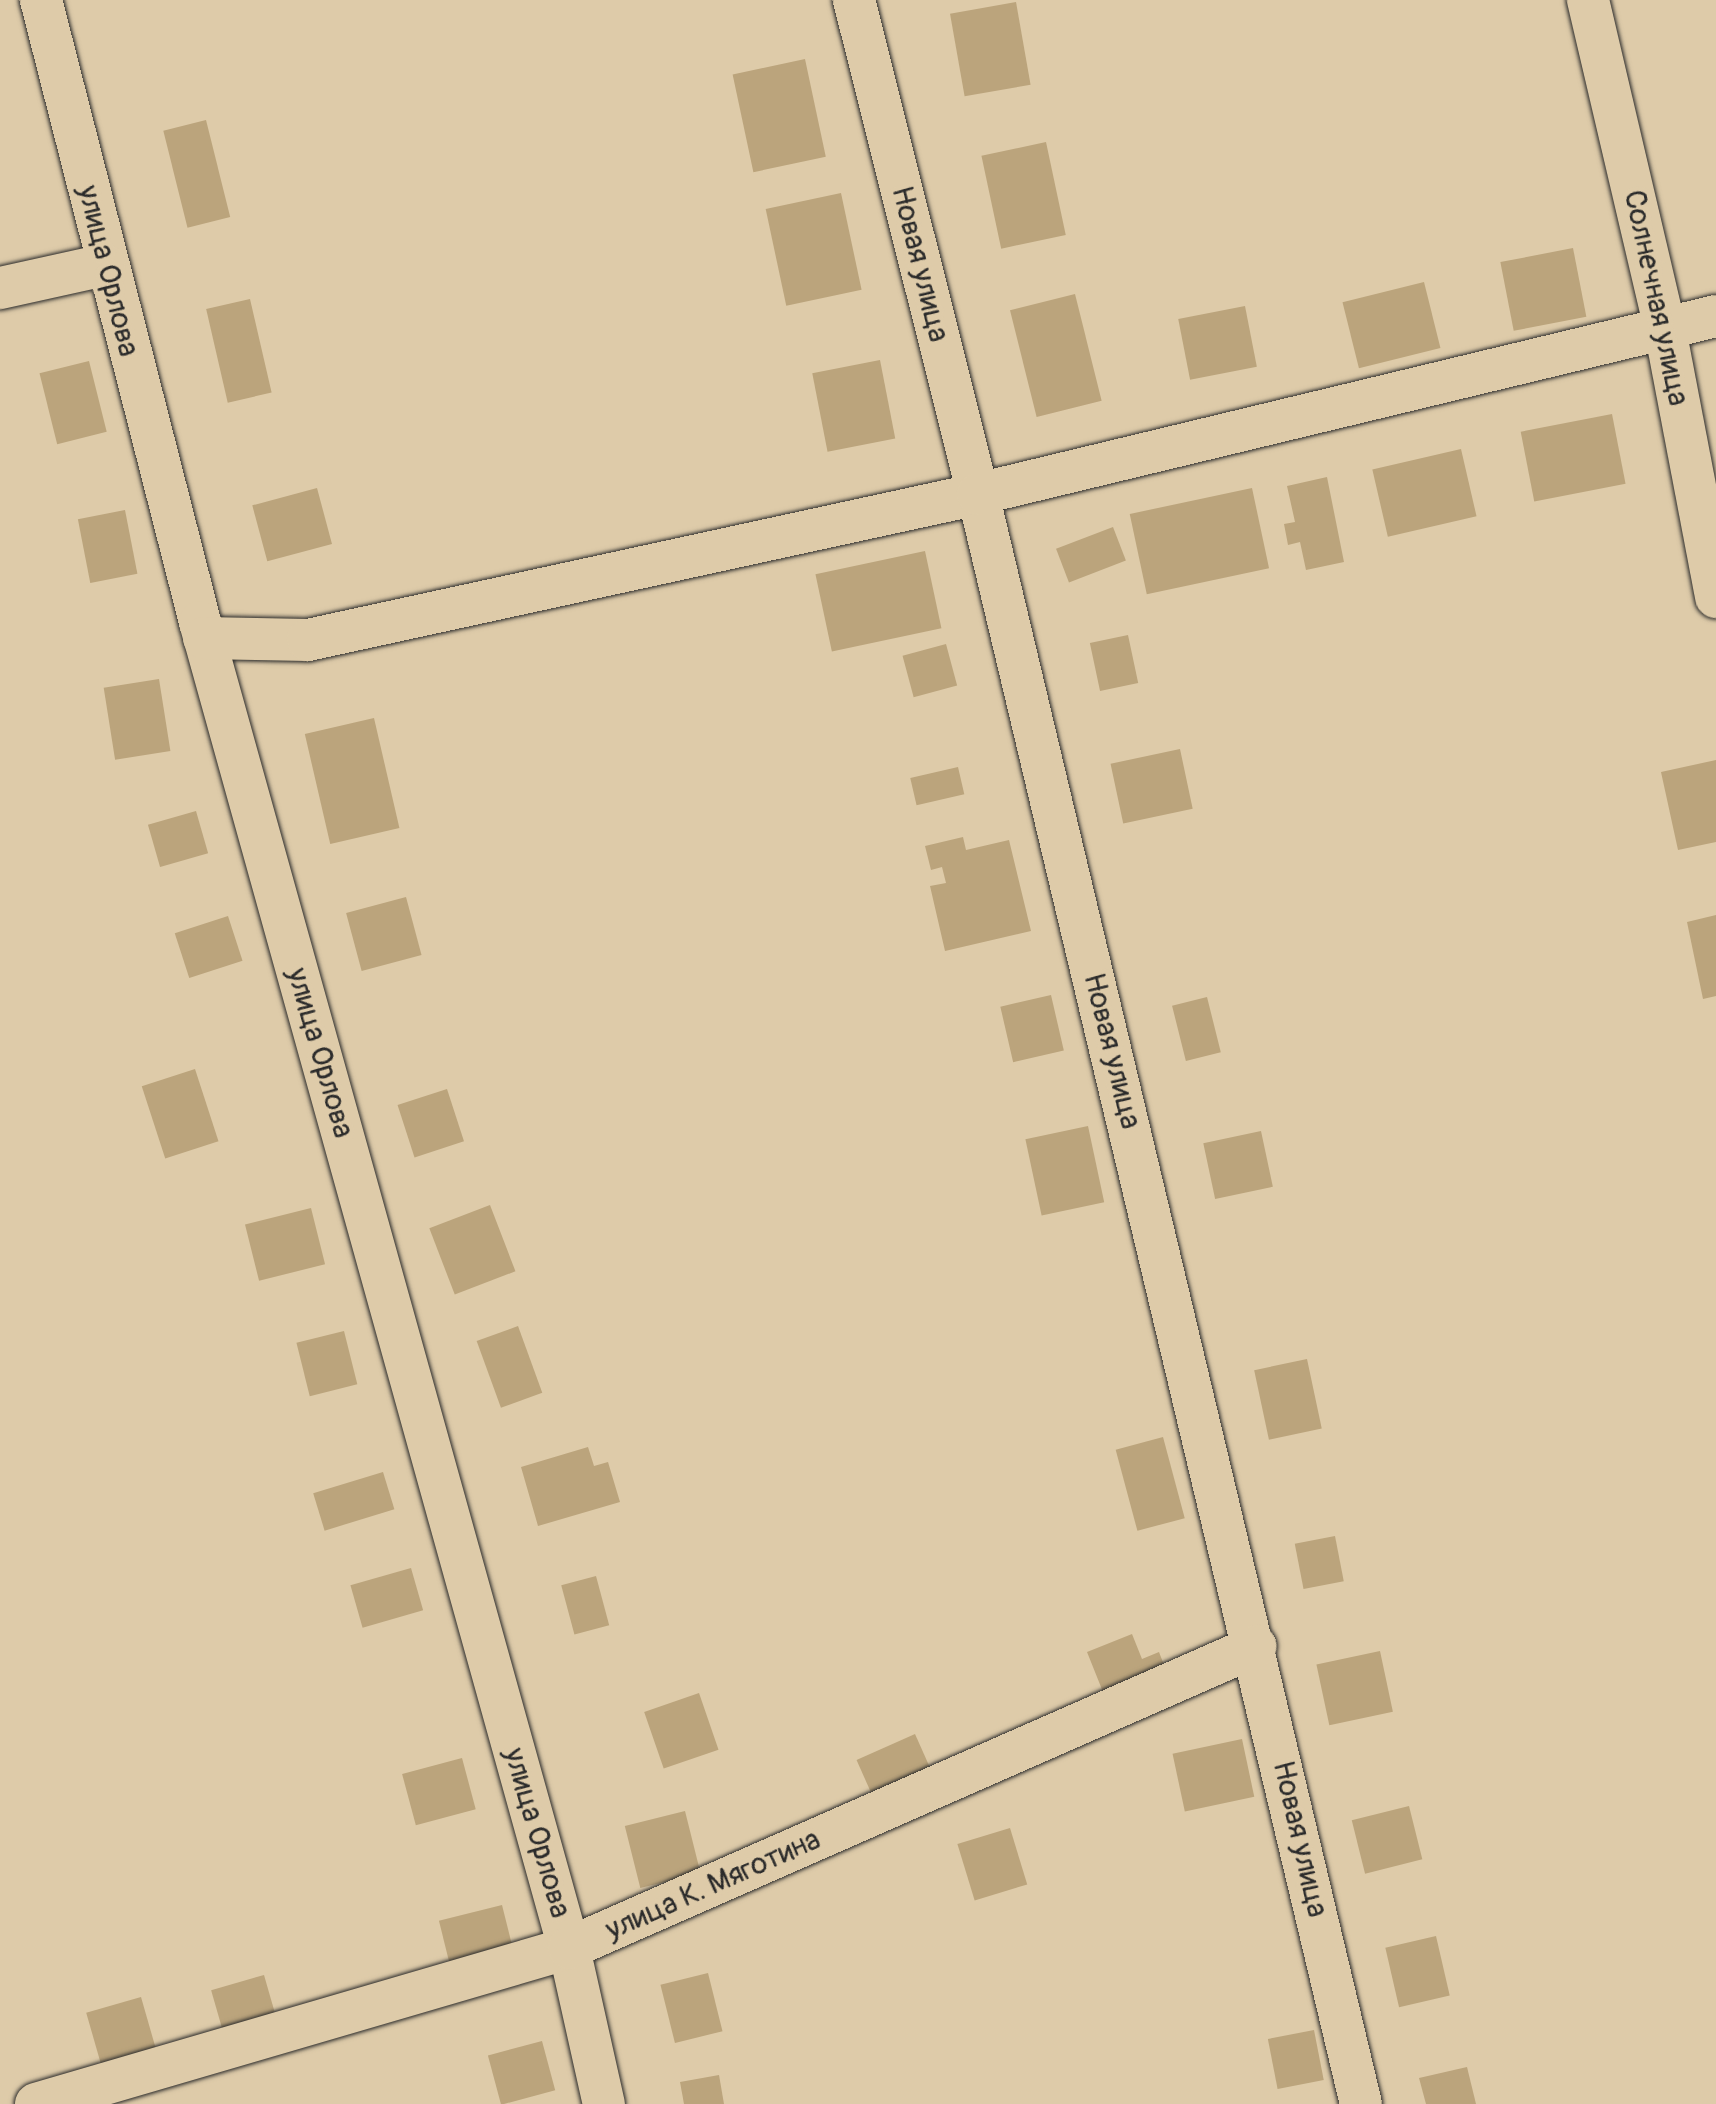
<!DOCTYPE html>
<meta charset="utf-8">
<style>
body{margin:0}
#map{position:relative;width:1716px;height:2104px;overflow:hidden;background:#decba9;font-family:Pangolin,sans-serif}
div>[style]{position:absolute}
.building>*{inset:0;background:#bba47c;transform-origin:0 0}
.roads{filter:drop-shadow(0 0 2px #2b2b2b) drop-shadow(0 0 2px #2b2b2b)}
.minor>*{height:42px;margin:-21px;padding:0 21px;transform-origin:21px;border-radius:21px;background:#decba9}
span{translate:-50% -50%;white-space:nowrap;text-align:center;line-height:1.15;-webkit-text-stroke:9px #decba9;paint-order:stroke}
.street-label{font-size:30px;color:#2b2b2b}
</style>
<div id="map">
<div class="building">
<i style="left:1016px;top:2px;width:84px;height:67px;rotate:80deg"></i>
<i style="left:805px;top:59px;width:100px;height:74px;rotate:78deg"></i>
<i style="left:206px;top:120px;width:100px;height:44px;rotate:76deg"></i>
<i style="left:1046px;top:142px;width:95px;height:66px;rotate:78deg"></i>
<i style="left:841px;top:193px;width:99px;height:77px;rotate:78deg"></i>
<i style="left:1573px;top:248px;width:70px;height:74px;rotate:79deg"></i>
<i style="left:1424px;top:282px;width:68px;height:84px;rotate:76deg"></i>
<i style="left:1075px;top:294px;width:110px;height:67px;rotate:76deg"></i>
<i style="left:250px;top:299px;width:96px;height:45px;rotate:77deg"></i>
<i style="left:1245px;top:306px;width:62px;height:68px;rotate:79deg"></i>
<i style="left:880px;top:360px;width:80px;height:69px;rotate:79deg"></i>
<i style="left:89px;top:361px;width:73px;height:51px;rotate:76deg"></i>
<i style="left:1612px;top:414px;width:71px;height:93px;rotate:79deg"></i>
<i style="left:1461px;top:449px;width:69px;height:91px;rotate:77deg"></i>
<i style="clip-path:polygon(1327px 477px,1344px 562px,1306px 570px,1300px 542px,1288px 545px,1284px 524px,1295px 522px,1287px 486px)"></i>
<i style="left:317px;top:488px;width:58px;height:67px;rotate:75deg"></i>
<i style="left:1252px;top:488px;width:82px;height:125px;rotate:78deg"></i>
<i style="left:125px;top:510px;width:65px;height:48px;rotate:79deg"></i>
<i style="left:1113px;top:527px;width:36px;height:61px;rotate:69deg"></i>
<i style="left:925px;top:551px;width:79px;height:112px;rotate:78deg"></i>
<i style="left:1128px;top:635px;width:49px;height:39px;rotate:78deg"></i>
<i style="left:946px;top:644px;width:43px;height:45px;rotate:75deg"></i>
<i style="left:159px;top:679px;width:73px;height:56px;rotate:81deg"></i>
<i style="left:374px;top:718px;width:113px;height:71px;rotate:77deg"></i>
<i style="left:1180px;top:749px;width:61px;height:71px;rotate:78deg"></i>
<i style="clip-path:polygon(1716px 760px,1716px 842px,1678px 850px,1661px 772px)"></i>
<i style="left:958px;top:767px;width:28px;height:49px;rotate:77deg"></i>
<i style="left:196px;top:811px;width:44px;height:50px;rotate:74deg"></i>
<i style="clip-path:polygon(963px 837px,966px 850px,1009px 840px,1031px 931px,945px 951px,930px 886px,946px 883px,942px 867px,931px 870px,925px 846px)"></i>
<i style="left:406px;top:897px;width:60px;height:62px;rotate:75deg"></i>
<i style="clip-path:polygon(1716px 915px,1716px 996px,1703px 999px,1687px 922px)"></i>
<i style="left:228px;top:916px;width:47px;height:56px;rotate:72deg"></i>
<i style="left:1051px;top:995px;width:57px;height:52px;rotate:77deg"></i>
<i style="left:1207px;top:997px;width:57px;height:36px;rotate:76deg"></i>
<i style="left:195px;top:1069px;width:76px;height:56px;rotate:72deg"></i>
<i style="left:447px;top:1089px;width:55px;height:52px;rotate:72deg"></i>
<i style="left:1088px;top:1126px;width:78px;height:64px;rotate:78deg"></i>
<i style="left:1261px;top:1131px;width:57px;height:59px;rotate:78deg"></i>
<i style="left:490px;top:1205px;width:71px;height:65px;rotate:69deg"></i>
<i style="left:311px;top:1208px;width:58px;height:68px;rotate:76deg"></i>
<i style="left:518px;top:1326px;width:71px;height:44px;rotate:70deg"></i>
<i style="left:344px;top:1331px;width:55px;height:49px;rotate:76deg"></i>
<i style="left:1307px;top:1359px;width:71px;height:54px;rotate:78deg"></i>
<i style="left:1163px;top:1437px;width:84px;height:49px;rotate:75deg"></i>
<i style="clip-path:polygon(588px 1447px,594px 1466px,608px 1462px,620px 1502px,538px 1526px,521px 1467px)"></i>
<i style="left:383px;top:1472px;width:39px;height:73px;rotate:73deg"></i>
<i style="left:1335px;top:1536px;width:46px;height:41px;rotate:79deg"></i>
<i style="left:411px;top:1568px;width:44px;height:63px;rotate:74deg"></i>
<i style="left:596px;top:1576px;width:51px;height:36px;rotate:75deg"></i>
<i style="clip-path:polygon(1132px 1634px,1142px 1659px,1159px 1652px,1169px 1678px,1107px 1702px,1087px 1652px)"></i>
<i style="left:1380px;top:1651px;width:62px;height:65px;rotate:78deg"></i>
<i style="left:699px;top:1693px;width:60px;height:58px;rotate:71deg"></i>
<i style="left:915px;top:1734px;width:51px;height:64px;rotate:66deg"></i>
<i style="left:1242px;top:1739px;width:59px;height:71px;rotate:78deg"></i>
<i style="left:462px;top:1758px;width:53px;height:62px;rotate:75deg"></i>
<i style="left:1409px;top:1806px;width:55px;height:59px;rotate:76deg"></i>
<i style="left:685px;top:1811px;width:64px;height:62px;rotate:76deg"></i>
<i style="left:1010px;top:1828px;width:59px;height:55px;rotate:73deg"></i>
<i style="left:502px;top:1905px;width:45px;height:65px;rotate:76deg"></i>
<i style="left:1436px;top:1936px;width:61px;height:52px;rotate:77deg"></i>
<i style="left:708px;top:1973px;width:60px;height:49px;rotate:76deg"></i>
<i style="left:264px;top:1975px;width:51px;height:55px;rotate:74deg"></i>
<i style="left:141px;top:1997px;width:63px;height:57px;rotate:74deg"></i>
<i style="left:1314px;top:2030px;width:51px;height:47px;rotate:79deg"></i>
<i style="left:542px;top:2041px;width:51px;height:56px;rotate:75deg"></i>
<i style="clip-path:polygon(1467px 2067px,1476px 2104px,1426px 2104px,1419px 2078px)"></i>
<i style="clip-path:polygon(719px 2075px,724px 2104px,684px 2104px,680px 2082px)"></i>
</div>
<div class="roads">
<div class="minor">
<i style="left:41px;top:0;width:642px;rotate:75.66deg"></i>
<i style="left:200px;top:622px;width:1376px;rotate:74.45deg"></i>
<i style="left:569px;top:1948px;width:160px;rotate:77.4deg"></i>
<i style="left:854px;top:0;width:509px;rotate:75.91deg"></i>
<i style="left:978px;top:494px;width:1655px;rotate:76.62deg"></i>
<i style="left:1588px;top:0;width:338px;rotate:76.8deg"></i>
<i style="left:1665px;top:329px;width:273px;rotate:79.2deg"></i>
<i style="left:0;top:288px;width:107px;rotate:-12.4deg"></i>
<i style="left:204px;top:638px;width:104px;rotate:1.1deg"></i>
<i style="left:308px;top:640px;width:686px;rotate:-12.29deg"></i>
<i style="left:978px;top:494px;width:759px;rotate:-13.56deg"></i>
<i style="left:36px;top:2104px;width:555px;rotate:-16.31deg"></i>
<i style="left:569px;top:1948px;width:750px;rotate:-23.73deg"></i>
</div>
</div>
<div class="street-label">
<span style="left:920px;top:264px;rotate:76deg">Новая улица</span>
<span style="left:108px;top:271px;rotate:76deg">улица Орлова</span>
<span style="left:1656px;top:298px;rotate:78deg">Солнечная улица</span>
<span style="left:1112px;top:1051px;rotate:76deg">Новая улица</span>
<span style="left:320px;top:1053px;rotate:74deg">улица Орлова</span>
<span style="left:537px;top:1833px;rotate:74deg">улица Орлова</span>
<span style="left:1300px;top:1839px;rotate:77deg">Новая улица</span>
<span style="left:713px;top:1885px;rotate:-24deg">улица К. Мяготина</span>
</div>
</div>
